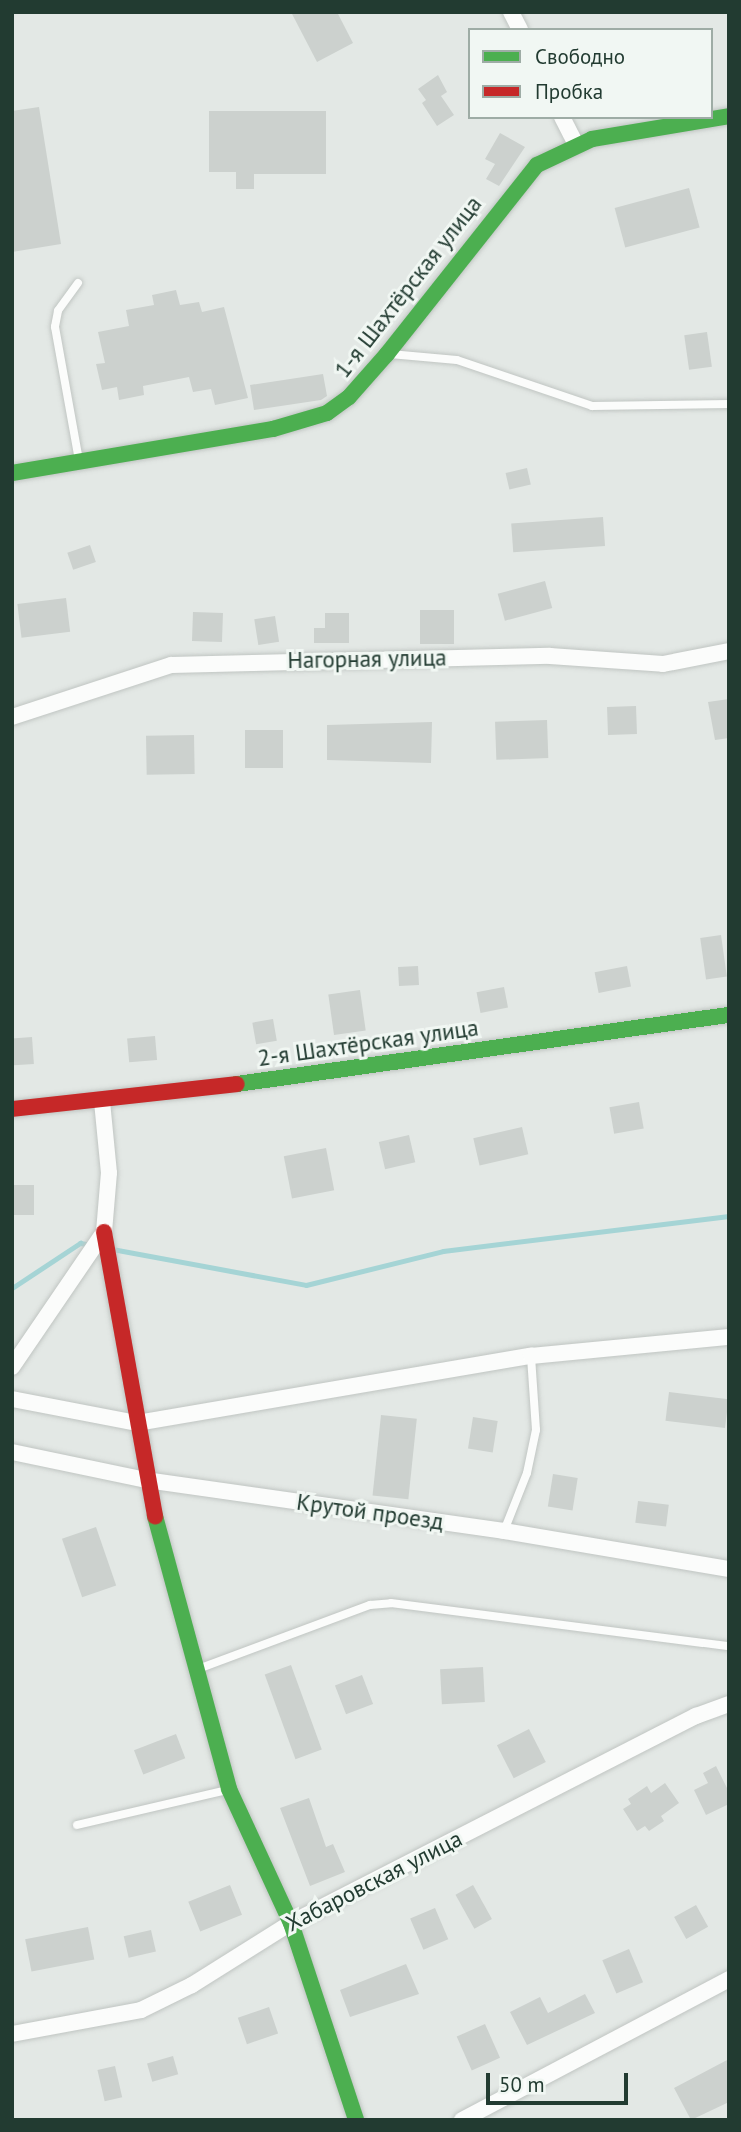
<!DOCTYPE html>
<meta charset="utf-8">
<style>
body{margin:0}
#map{position:relative;width:741px;height:2132px;overflow:hidden;background:#e3e8e5;font-family:"PT Sans",sans-serif}
div>[style]{position:absolute}
.stream>*{height:5px;margin:-2.5px;padding:0 2.5px;transform-origin:2.5px;border-radius:2.5px;background:#a5d4d5}
.building>*{inset:0;background:#ccd1ce;transform-origin:0 0}
.roads{filter:drop-shadow(0 0 2px #c0c5c2) drop-shadow(0 0 2px #c0c5c2)}
.lane>*{height:8px;margin:-4px;padding:0 4px;transform-origin:4px;border-radius:4px;background:#fbfcfb}
.street>*{height:16px;margin:-8px;padding:0 8px;transform-origin:8px;border-radius:8px;background:#fbfcfb}
.fast>*{height:16px;margin:-8px;padding:0 8px;transform-origin:8px;border-radius:8px;background:#4caf50}
.jam>*{height:16px;margin:-8px;padding:0 8px;transform-origin:8px;border-radius:8px;background:#c62828}
span{translate:-50% -50%;white-space:nowrap;text-align:center;line-height:1.15;-webkit-text-stroke:6px #f1f7f3;paint-order:stroke}
.street-label{font-size:23px;color:#223b31}
.frame{position:absolute;inset:0;border:14px solid #223b31;pointer-events:none}
.legend{position:absolute;left:468px;top:28px;width:245px;height:91px;box-sizing:border-box;background:#f1f7f3;border:2px solid #9eaca5;margin:0;padding:9px 12px;list-style:none;font-size:21px;color:#223b31}
.legend li{display:flex;align-items:center;gap:14px;height:35px}
.legend b{width:35px;border:2px solid #9eaca5}
.scale{position:absolute;left:486px;top:2073px;width:142px;height:32px;box-sizing:border-box;border:4px solid #223b31;border-top:0;padding-left:9px;font-size:21px;line-height:24px;white-space:nowrap;color:#223b31;-webkit-text-stroke:5px #f1f7f3;paint-order:stroke}
</style>
<div id="map">
<div class="stream">
<i style="left:112px;top:1249px;width:197px;rotate:10.5deg"></i>
<i style="left:306px;top:1285px;width:141px;rotate:-13.9deg"></i>
<i style="left:443px;top:1251px;width:288px;rotate:-7deg"></i>
<i style="left:12px;top:1288px;width:82px;rotate:-33.5deg"></i>
<i style="left:80px;top:1243px;width:12px;rotate:9deg"></i>
</div>
<div class="building">
<i style="clip-path:polygon(291px 12px,337px 12px,353px 43px,317px 62px)"></i>
<i style="clip-path:polygon(438px 75px,447px 92px,441px 96px,454px 115px,437px 126px,422px 103px,426px 100px,418px 89px)"></i>
<i style="clip-path:polygon(39px 107px,61px 244px,12px 252px,12px 111px)"></i>
<i style="clip-path:polygon(209px 111px,326px 111px,326px 174px,254px 174px,254px 189px,236px 189px,236px 172px,209px 172px)"></i>
<i style="clip-path:polygon(500px 133px,525px 147px,499px 186px,486px 179px,495px 164px,485px 159px)"></i>
<i style="left:689px;top:188px;width:41px;height:77px;rotate:75deg"></i>
<i style="clip-path:polygon(176px 290px,180px 305px,199px 302px,202px 312px,224px 307px,248px 398px,215px 405px,211px 389px,193px 392px,189px 377px,143px 386px,144px 395px,119px 400px,117px 387px,102px 390px,96px 364px,105px 363px,98px 332px,129px 326px,126px 310px,154px 305px,152px 295px)"></i>
<i style="left:707px;top:332px;width:35px;height:23px;rotate:82deg"></i>
<i style="clip-path:polygon(323px 374px,327px 396px,321px 400px,254px 410px,250px 385px)"></i>
<i style="left:527px;top:468px;width:17px;height:22px;rotate:77deg"></i>
<i style="left:603px;top:517px;width:29px;height:92px;rotate:86deg"></i>
<i style="left:90px;top:545px;width:18px;height:24px;rotate:71deg"></i>
<i style="left:545px;top:581px;width:28px;height:49px;rotate:75deg"></i>
<i style="left:66px;top:598px;width:34px;height:49px;rotate:83deg"></i>
<i style="left:420px;top:610px;width:34px;height:34px"></i>
<i style="left:193px;top:612px;width:30px;height:29px;rotate:2deg"></i>
<i style="clip-path:polygon(325px 613px,349px 613px,349px 643px,314px 643px,314px 628px,325px 628px)"></i>
<i style="left:275px;top:616px;width:26px;height:21px;rotate:81deg"></i>
<i style="clip-path:polygon(729px 699px,729px 738px,715px 740px,708px 702px)"></i>
<i style="left:636px;top:706px;width:28px;height:29px;rotate:88deg"></i>
<i style="left:547px;top:720px;width:38px;height:52px;rotate:88deg"></i>
<i style="clip-path:polygon(432px 722px,431px 763px,327px 760px,327px 725px)"></i>
<i style="left:245px;top:730px;width:38px;height:38px"></i>
<i style="left:194px;top:735px;width:39px;height:48px;rotate:89deg"></i>
<i style="left:721px;top:935px;width:42px;height:21px;rotate:82deg"></i>
<i style="left:418px;top:966px;width:19px;height:20px;rotate:87deg"></i>
<i style="left:627px;top:966px;width:21px;height:33px;rotate:79deg"></i>
<i style="left:504px;top:987px;width:21px;height:28px;rotate:79deg"></i>
<i style="left:360px;top:990px;width:41px;height:32px;rotate:82deg"></i>
<i style="left:273px;top:1019px;width:22px;height:21px;rotate:80deg"></i>
<i style="left:155px;top:1036px;width:24px;height:28px;rotate:85deg"></i>
<i style="left:32px;top:1037px;width:27px;height:20px;rotate:86deg"></i>
<i style="left:639px;top:1102px;width:27px;height:30px;rotate:80deg"></i>
<i style="left:522px;top:1127px;width:28px;height:50px;rotate:77deg"></i>
<i style="left:409px;top:1135px;width:28px;height:31px;rotate:77deg"></i>
<i style="left:326px;top:1148px;width:43px;height:43px;rotate:79deg"></i>
<i style="left:12px;top:1185px;width:22px;height:30px"></i>
<i style="left:669px;top:1392px;width:60px;height:29px;rotate:7deg"></i>
<i style="left:381px;top:1415px;width:36px;height:81px;rotate:6deg"></i>
<i style="left:473px;top:1417px;width:25px;height:32px;rotate:9deg"></i>
<i style="left:553px;top:1474px;width:25px;height:33px;rotate:9deg"></i>
<i style="left:638px;top:1501px;width:31px;height:22px;rotate:7deg"></i>
<i style="left:96px;top:1527px;width:62px;height:36px;rotate:71deg"></i>
<i style="left:291px;top:1665px;width:90px;height:28px;rotate:70deg"></i>
<i style="left:483px;top:1667px;width:35px;height:43px;rotate:87deg"></i>
<i style="left:362px;top:1675px;width:31px;height:29px;rotate:69deg"></i>
<i style="left:529px;top:1729px;width:37px;height:36px;rotate:63deg"></i>
<i style="left:176px;top:1734px;width:26px;height:45px;rotate:69deg"></i>
<i style="clip-path:polygon(716px 1766px,729px 1792px,729px 1804px,706px 1815px,694px 1790px,708px 1783px,703px 1773px)"></i>
<i style="clip-path:polygon(665px 1783px,679px 1803px,661px 1816px,664px 1821px,649px 1831px,645px 1826px,637px 1831px,623px 1809px,631px 1804px,628px 1799px,647px 1786px,651px 1793px)"></i>
<i style="clip-path:polygon(309px 1798px,326px 1847px,333px 1844px,345px 1872px,310px 1886px,280px 1808px)"></i>
<i style="left:230px;top:1885px;width:32px;height:45px;rotate:68deg"></i>
<i style="left:473px;top:1885px;width:39px;height:20px;rotate:61deg"></i>
<i style="left:696px;top:1905px;width:25px;height:25px;rotate:61deg"></i>
<i style="left:435px;top:1908px;width:34px;height:27px;rotate:67deg"></i>
<i style="left:88px;top:1927px;width:33px;height:64px;rotate:79deg"></i>
<i style="left:151px;top:1930px;width:22px;height:28px;rotate:77deg"></i>
<i style="left:629px;top:1949px;width:36px;height:29px;rotate:67deg"></i>
<i style="clip-path:polygon(406px 1964px,419px 1994px,350px 2017px,340px 1990px)"></i>
<i style="clip-path:polygon(585px 1994px,595px 2013px,527px 2045px,510px 2012px,540px 1997px,548px 2013px)"></i>
<i style="left:269px;top:2007px;width:28px;height:33px;rotate:71deg"></i>
<i style="left:485px;top:2024px;width:37px;height:31px;rotate:66deg"></i>
<i style="left:173px;top:2056px;width:19px;height:27px;rotate:74deg"></i>
<i style="clip-path:polygon(729px 2059px,729px 2102px,691px 2120px,674px 2088px)"></i>
<i style="left:115px;top:2066px;width:32px;height:18px;rotate:77deg"></i>
</div>
<div class="roads">
<div class="lane">
<i style="left:78px;top:283px;width:34px;rotate:126deg"></i>
<i style="left:58px;top:311px;width:16px;rotate:101deg"></i>
<i style="left:55px;top:327px;width:136px;rotate:79.8deg"></i>
<i style="left:390px;top:354px;width:67px;rotate:5.1deg"></i>
<i style="left:457px;top:360px;width:143px;rotate:18.8deg"></i>
<i style="left:592px;top:406px;width:137px;rotate:-0.8deg"></i>
<i style="left:504px;top:1531px;width:62px;rotate:-68.4deg"></i>
<i style="left:527px;top:1473px;width:44px;rotate:-78.2deg"></i>
<i style="left:536px;top:1430px;width:74px;rotate:-93.9deg"></i>
<i style="left:198px;top:1669px;width:184px;rotate:-20.4deg"></i>
<i style="left:370px;top:1605px;width:21px;rotate:-5deg"></i>
<i style="left:391px;top:1603px;width:341px;rotate:7.3deg"></i>
<i style="left:77px;top:1825px;width:154px;rotate:-13.1deg"></i>
</div>
<div class="street">
<i style="left:511px;top:12px;width:20px;rotate:63deg"></i>
<i style="left:562px;top:117px;width:30px;rotate:63deg"></i>
<i style="left:12px;top:717px;width:167px;rotate:-18.1deg"></i>
<i style="left:171px;top:665px;width:379px;rotate:-1.4deg"></i>
<i style="left:550px;top:656px;width:113px;rotate:4deg"></i>
<i style="left:663px;top:664px;width:67px;rotate:-11.1deg"></i>
<i style="left:12px;top:1367px;width:163px;rotate:-55.7deg"></i>
<i style="left:104px;top:1232px;width:59px;rotate:-85.2deg"></i>
<i style="left:109px;top:1173px;width:71px;rotate:-95.6deg"></i>
<i style="left:12px;top:1399px;width:127px;rotate:10.9deg"></i>
<i style="left:137px;top:1423px;width:400px;rotate:-9.7deg"></i>
<i style="left:531px;top:1356px;width:199px;rotate:-5.5deg"></i>
<i style="left:12px;top:1452px;width:137px;rotate:11.8deg"></i>
<i style="left:146px;top:1480px;width:362px;rotate:8.1deg"></i>
<i style="left:504px;top:1531px;width:228px;rotate:9.6deg"></i>
<i style="left:12px;top:2034px;width:131px;rotate:-10.5deg"></i>
<i style="left:141px;top:2010px;width:57px;rotate:-26.1deg"></i>
<i style="left:192px;top:1985px;width:117px;rotate:-32.1deg"></i>
<i style="left:291px;top:1923px;width:455px;rotate:-27.1deg"></i>
<i style="left:696px;top:1716px;width:35px;rotate:-20deg"></i>
<i style="left:462px;top:2120px;width:302px;rotate:-27.8deg"></i>
</div>
<div class="fast">
<i style="left:12px;top:473px;width:265px;rotate:-9.6deg"></i>
<i style="left:273px;top:429px;width:56px;rotate:-16.5deg"></i>
<i style="left:327px;top:413px;width:27px;rotate:-36deg"></i>
<i style="left:349px;top:397px;width:57px;rotate:-48.5deg"></i>
<i style="left:387px;top:354px;width:241px;rotate:-51.6deg"></i>
<i style="left:537px;top:165px;width:61px;rotate:-25.3deg"></i>
<i style="left:592px;top:139px;width:139px;rotate:-9.5deg"></i>
<i style="left:237px;top:1084px;width:497px;rotate:-8deg"></i>
<i style="left:155px;top:1516px;width:283px;rotate:74.8deg"></i>
<i style="left:229px;top:1789px;width:148px;rotate:65.2deg"></i>
<i style="left:291px;top:1923px;width:207px;rotate:71.7deg"></i>
</div>
<div class="jam">
<i style="left:12px;top:1109px;width:226px;rotate:-6.3deg"></i>
<i style="left:104px;top:1232px;width:289px;rotate:79.8deg"></i>
</div>
</div>
<div class="street-label">
<span style="left:408px;top:287px;rotate:-52deg">1-я Шахтёрская улица</span>
<span style="left:367px;top:659px;rotate:-1deg">Нагорная улица</span>
<span style="left:368px;top:1043px;rotate:-8deg">2-я Шахтёрская улица</span>
<span style="left:370px;top:1512px;rotate:8deg">Крутой проезд</span>
<span style="left:374px;top:1881px;rotate:-27deg">Хабаровская улица</span>
</div>
<div class="frame"></div>
<ul class="legend">
<li><b style="height:9px;background:#4caf50"></b>Свободно</li>
<li><b style="height:9px;background:#c62828"></b>Пробка</li>
</ul>
<div class="scale">50 m</div>
</div>
